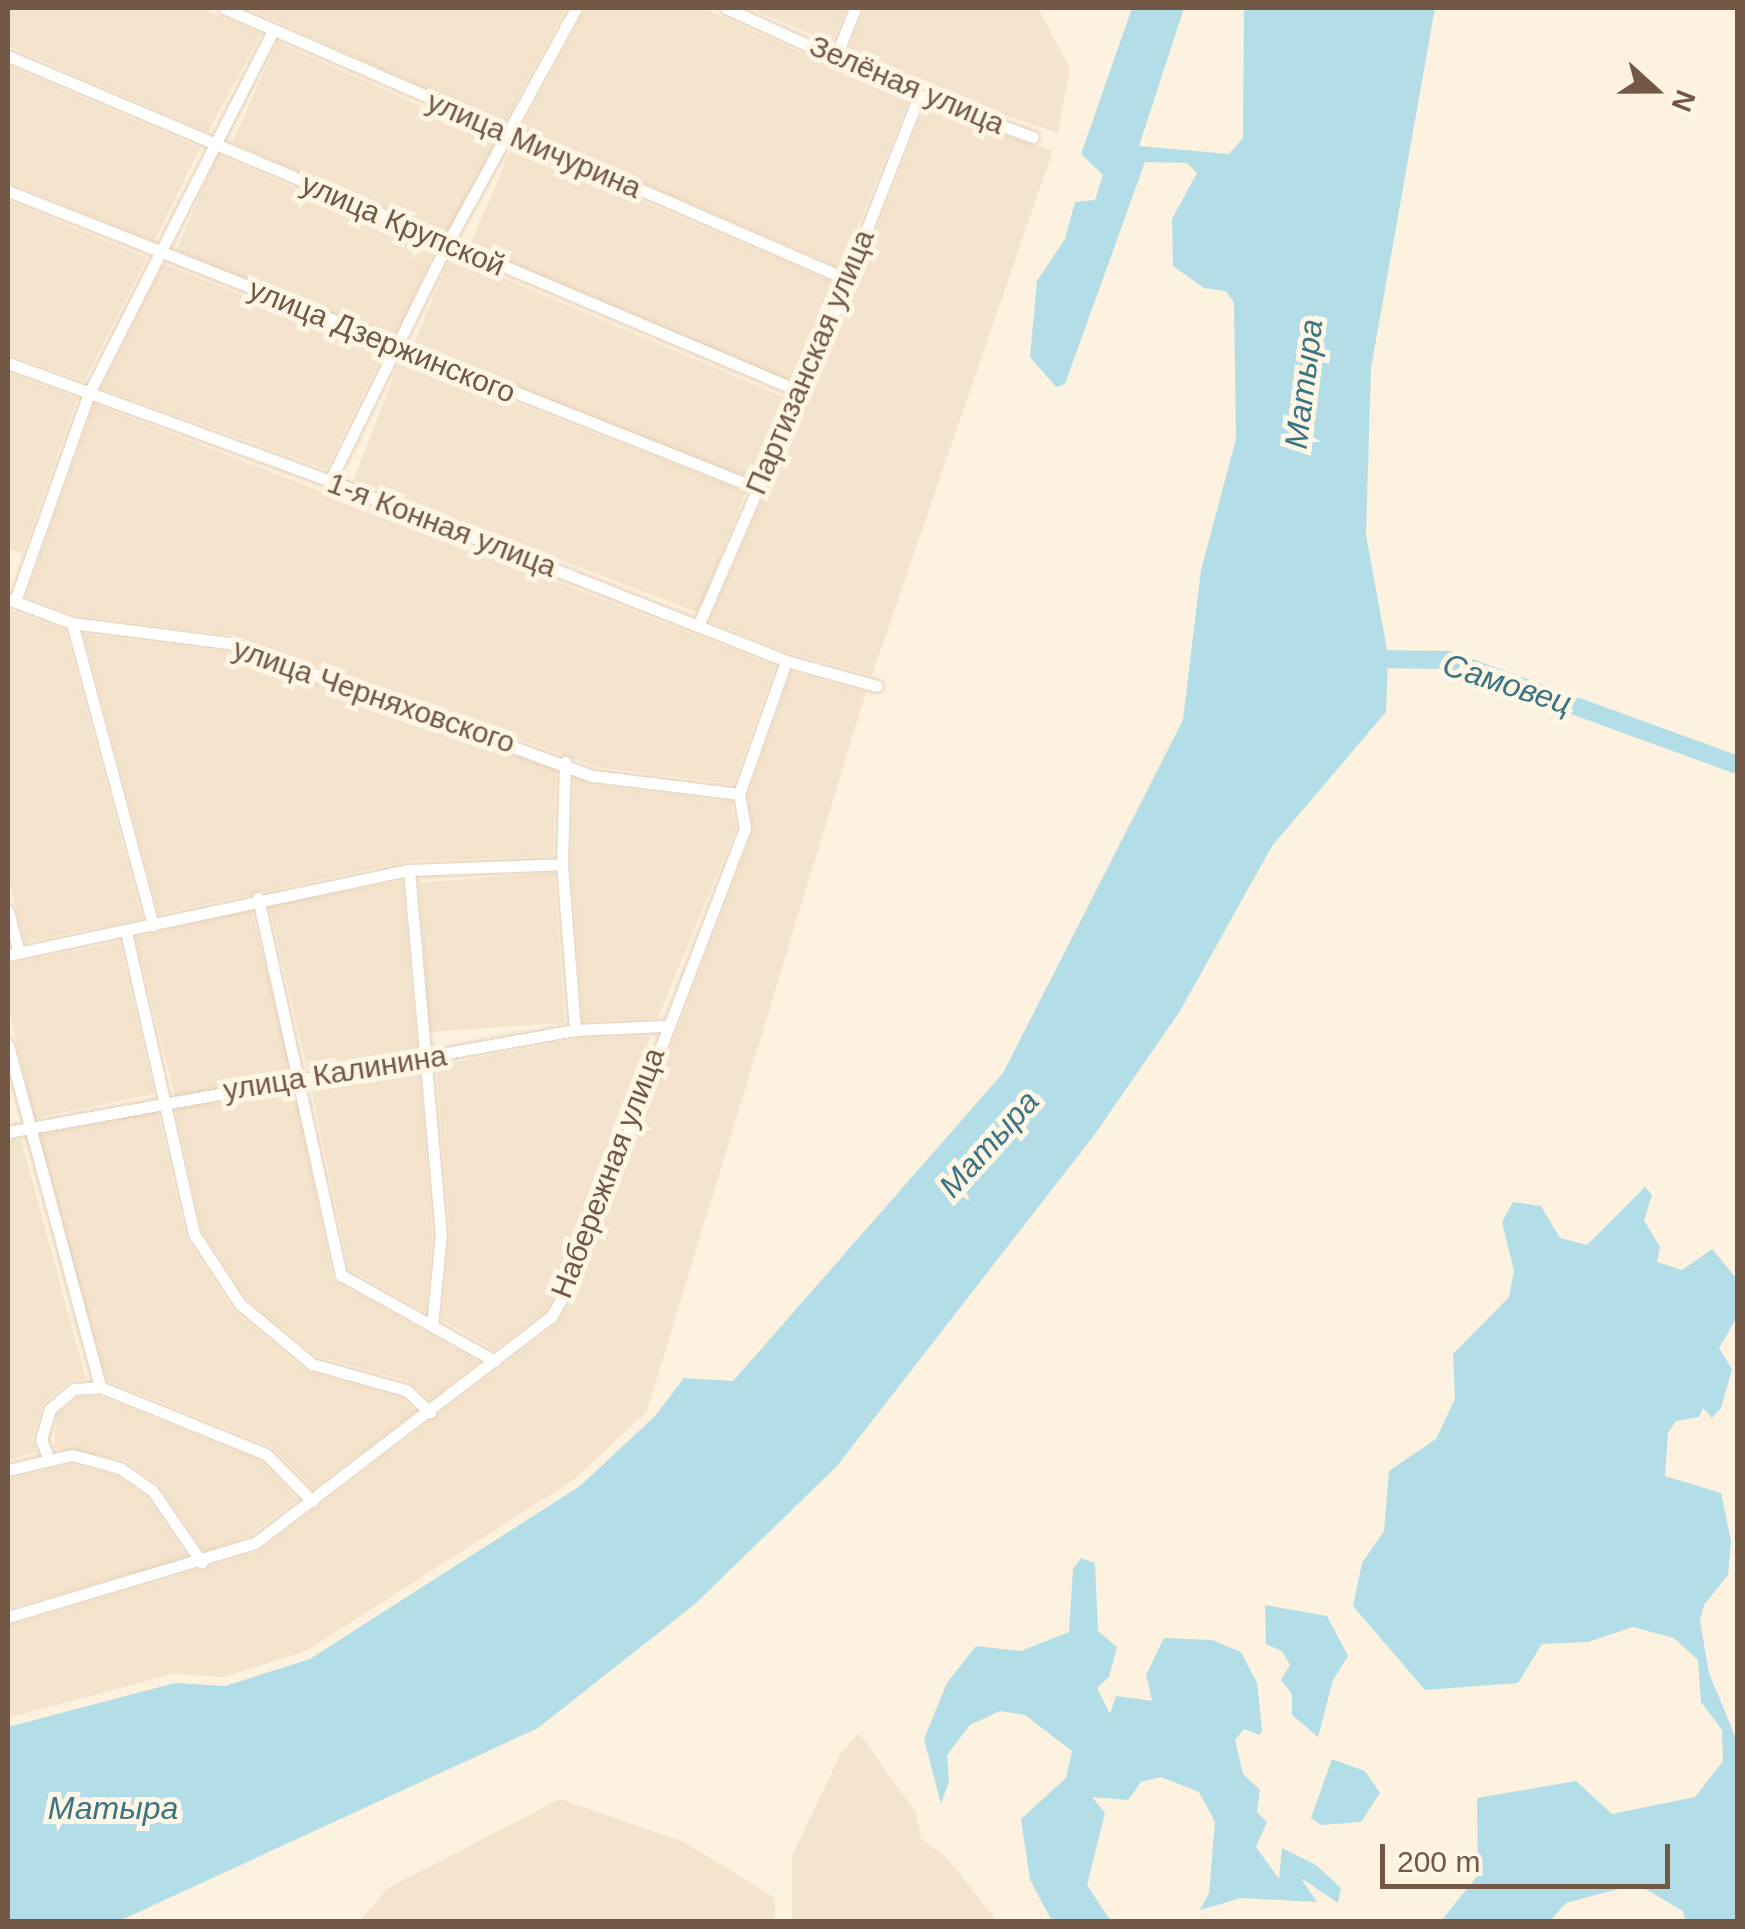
<!DOCTYPE html>
<meta charset="utf-8">
<style>
body{margin:0}
#map{position:relative;width:1745px;height:1929px;overflow:hidden;background:#fdf2df;font-family:Helvetica,sans-serif}
div>[style]{position:absolute}
.residential>*{inset:0;background:#f5e4cd;transform-origin:0 0}
.water>*{inset:0;background:#b3dee7}
.river>*{height:18px;margin:-9px;padding:0 9px;transform-origin:9px;border-radius:9px;background:#b3dee7}
.roads{filter:drop-shadow(0 0 2px #e1ceba) drop-shadow(0 0 2px #e1ceba)}
.street>*{height:11px;margin:-5.5px;padding:0 5.5px;transform-origin:5.5px;border-radius:5.5px;background:#fff}
span{translate:-50% -50%;white-space:nowrap;text-align:center;line-height:1.15;-webkit-text-stroke:10px #fff6e6;paint-order:stroke}
.street-label{font-size:30px;color:#745846}
.water-label{font-size:32px;color:#3b7483;font-style:italic}
.frame{position:absolute;inset:0;border:10px solid #745846;pointer-events:none}
.north{position:absolute;left:1605px;top:40px;width:100px;height:100px;-webkit-text-stroke:8px #fff6e6;paint-order:stroke;rotate:111deg;font-size:28px;font-weight:700;line-height:40px;text-align:center;color:#745846}
.north::after{content:'';display:block;margin:auto;width:35px;height:45px;background:#745846;clip-path:polygon(50% 0,100% 100%,50% 72%,0 100%)}
.scale{position:absolute;left:1380px;top:1844px;width:290px;height:45px;box-sizing:border-box;border:5px solid #745846;border-top:0;padding-left:12px;font-size:30px;line-height:35px;white-space:nowrap;color:#745846;-webkit-text-stroke:8px #fff6e6;paint-order:stroke}
</style>
<div id="map">
<div class="residential">
<i style="clip-path:polygon(8px 8px,202px 8px,261px 34px,208px 132px,8px 46px)"></i>
<i style="clip-path:polygon(247px 8px,566px 8px,504px 124px)"></i>
<i style="clip-path:polygon(586px 8px,703px 8px,908px 101px,841px 268px,520px 131px)"></i>
<i style="clip-path:polygon(749px 8px,846px 8px,832px 43px)"></i>
<i style="clip-path:polygon(865px 8px,1038px 8px,1070px 69px,1058px 133px,923px 88px,848px 50px)"></i>
<i style="left:277px;top:42px;width:239px;height:110px;rotate:24deg"></i>
<i style="clip-path:polygon(8px 66px,200px 148px,154px 242px,8px 182px)"></i>
<i style="clip-path:polygon(924px 108px,1053px 150px,872px 675px,789px 653px,709px 621px,841px 322px)"></i>
<i style="left:512px;top:146px;width:351px;height:108px;rotate:23deg"></i>
<i style="left:217px;top:155px;width:237px;height:104px;rotate:23deg"></i>
<i style="clip-path:polygon(8px 201px,147px 258px,84px 381px,8px 354px)"></i>
<i style="left:451px;top:256px;width:365px;height:97px;rotate:23deg"></i>
<i style="clip-path:polygon(163px 264px,384px 352px,326px 469px,101px 388px)"></i>
<i style="left:400px;top:359px;width:370px;height:130px;rotate:21deg"></i>
<i style="clip-path:polygon(8px 373px,77px 398px,23px 553px,8px 549px)"></i>
<i style="clip-path:polygon(94px 404px,775px 666px,733px 784px,596px 767px,232px 635px,74px 615px,26px 596px)"></i>
<i style="clip-path:polygon(8px 610px,65px 630px,142px 919px,25px 942px,8px 878px)"></i>
<i style="clip-path:polygon(84px 634px,227px 652px,556px 769px,553px 856px,409px 861px,159px 914px)"></i>
<i style="clip-path:polygon(791px 672px,866px 692px,647px 1411px,575px 1479px,306px 1651px,224px 1677px,173px 1674px,8px 1718px,8px 1626px,258px 1552px,557px 1324px,579px 1287px,753px 832px,748px 795px)"></i>
<i style="clip-path:polygon(574px 776px,592px 785px,731px 802px,736px 828px,658px 1018px,583px 1021px,571px 864px)"></i>
<i style="left:554px;top:873px;width:150px;height:135px;rotate:86deg"></i>
<i style="clip-path:polygon(402px 881px,417px 1051px,307px 1068px,269px 905px)"></i>
<i style="left:251px;top:909px;width:167px;height:119px;rotate:76deg"></i>
<i style="clip-path:polygon(119px 942px,154px 1094px,34px 1118px,8px 1006px,8px 964px)"></i>
<i style="clip-path:polygon(651px 1036px,562px 1281px,545px 1311px,494px 1350px,442px 1320px,450px 1233px,436px 1066px,576px 1039px)"></i>
<i style="clip-path:polygon(419px 1069px,432px 1234px,426px 1312px,349px 1269px,311px 1086px)"></i>
<i style="clip-path:polygon(294px 1088px,333px 1280px,479px 1362px,430px 1400px,408px 1381px,316px 1356px,246px 1298px,202px 1231px,175px 1108px)"></i>
<i style="clip-path:polygon(157px 1111px,186px 1238px,233px 1310px,308px 1372px,401px 1397px,416px 1412px,313px 1489px,270px 1446px,106px 1380px,38px 1135px)"></i>
<i style="clip-path:polygon(21px 1139px,86px 1379px,70px 1381px,43px 1404px,32px 1439px,36px 1452px,8px 1460px,8px 1141px)"></i>
<i style="clip-path:polygon(98px 1396px,261px 1461px,298px 1500px,250px 1535px,205px 1552px,158px 1484px,125px 1460px,54px 1448px,57px 1414px,78px 1397px)"></i>
<i style="clip-path:polygon(72px 1464px,116px 1476px,146px 1496px,188px 1558px,8px 1608px,8px 1479px)"></i>
<i style="clip-path:polygon(859px 1733px,916px 1813px,921px 1839px,947px 1858px,997px 1921px,792px 1921px,792px 1856px,841px 1753px)"></i>
<i style="clip-path:polygon(560px 1799px,684px 1842px,775px 1898px,775px 1921px,360px 1921px,388px 1888px)"></i>
</div>
<div class="water">
<i style="clip-path:polygon(1132px 8px,1184px 8px,1139px 146px,1229px 154px,1243px 138px,1244px 8px,1435px 8px,1371px 368px,1366px 535px,1388px 655px,1386px 712px,1272px 846px,1180px 1011px,1095px 1134px,837px 1466px,695px 1604px,538px 1728px,119px 1921px,8px 1921px,8px 1727px,175px 1683px,225px 1686px,310px 1659px,580px 1486px,655px 1416px,684px 1378px,733px 1381px,1003px 1073px,1183px 720px,1201px 570px,1236px 439px,1234px 303px,1226px 291px,1204px 288px,1173px 266px,1172px 219px,1197px 173px,1187px 163px,1145px 162px,1065px 384px,1056px 387px,1030px 357px,1037px 281px,1065px 239px,1075px 202px,1095px 200px,1103px 175px,1081px 154px)"></i>
<i style="clip-path:polygon(1645px 1187px,1652px 1195px,1644px 1220px,1660px 1247px,1657px 1262px,1682px 1270px,1712px 1249px,1737px 1279px,1737px 1317px,1719px 1348px,1732px 1369px,1721px 1408px,1712px 1418px,1703px 1408px,1699px 1417px,1676px 1421px,1668px 1433px,1665px 1476px,1721px 1493px,1731px 1541px,1728px 1575px,1704px 1605px,1700px 1621px,1709px 1673px,1737px 1741px,1737px 1921px,1685px 1921px,1683px 1911px,1637px 1884px,1566px 1903px,1550px 1921px,1441px 1921px,1478px 1875px,1477px 1798px,1576px 1781px,1612px 1814px,1695px 1797px,1723px 1761px,1722px 1730px,1701px 1702px,1698px 1660px,1674px 1638px,1633px 1627px,1588px 1642px,1542px 1644px,1518px 1683px,1425px 1690px,1353px 1606px,1362px 1563px,1384px 1531px,1389px 1471px,1436px 1439px,1455px 1399px,1453px 1354px,1509px 1297px,1514px 1271px,1502px 1222px,1513px 1202px,1541px 1206px,1560px 1238px,1587px 1245px)"></i>
<i style="clip-path:polygon(1081px 1558px,1095px 1563px,1098px 1631px,1117px 1647px,1109px 1677px,1097px 1688px,1110px 1714px,1116px 1696px,1152px 1701px,1146px 1675px,1164px 1638px,1212px 1640px,1241px 1652px,1257px 1683px,1262px 1730px,1260px 1735px,1244px 1729px,1235px 1740px,1243px 1774px,1260px 1790px,1257px 1812px,1267px 1822px,1256px 1847px,1279px 1879px,1282px 1848px,1316px 1865px,1341px 1888px,1338px 1903px,1301px 1878px,1317px 1902px,1241px 1898px,1200px 1910px,1209px 1893px,1215px 1822px,1199px 1792px,1161px 1777px,1141px 1782px,1128px 1800px,1092px 1797px,1105px 1813px,1087px 1885px,1111px 1921px,1052px 1921px,1030px 1880px,1021px 1819px,1066px 1778px,1072px 1751px,1025px 1715px,1000px 1711px,970px 1725px,947px 1755px,949px 1781px,941px 1804px,924px 1739px,947px 1683px,976px 1646px,1021px 1651px,1069px 1632px,1073px 1569px)"></i>
<i style="clip-path:polygon(1265px 1605px,1327px 1616px,1348px 1656px,1333px 1680px,1318px 1737px,1292px 1715px,1292px 1694px,1281px 1680px,1290px 1665px,1282px 1651px,1266px 1644px)"></i>
<i style="clip-path:polygon(1332px 1759px,1365px 1771px,1380px 1793px,1361px 1822px,1321px 1825px,1311px 1818px)"></i>
</div>
<div class="river">
<i style="left:1367px;top:659px;width:82px;rotate:0.7deg"></i>
<i style="left:1449px;top:660px;width:307px;rotate:20deg"></i>
</div>
<div class="roads">
<div class="street">
<i style="left:224px;top:8px;width:678px;rotate:23.54deg"></i>
<i style="left:726px;top:8px;width:212px;rotate:24.5deg"></i>
<i style="left:919px;top:96px;width:121px;rotate:19.8deg"></i>
<i style="left:837px;top:54px;width:49px;rotate:-68.6deg"></i>
<i style="left:8px;top:56px;width:859px;rotate:22.95deg"></i>
<i style="left:8px;top:191px;width:806px;rotate:21.63deg"></i>
<i style="left:8px;top:363px;width:343px;rotate:20.1deg"></i>
<i style="left:330px;top:481px;width:490px;rotate:21.5deg"></i>
<i style="left:786px;top:661px;width:94px;rotate:15.4deg"></i>
<i style="left:330px;top:481px;width:264px;rotate:-63.7deg"></i>
<i style="left:447px;top:244px;width:269px;rotate:-61.3deg"></i>
<i style="left:8px;top:599px;width:68px;rotate:20.6deg"></i>
<i style="left:72px;top:623px;width:158px;rotate:7.3deg"></i>
<i style="left:229px;top:643px;width:388px;rotate:20.1deg"></i>
<i style="left:593px;top:776px;width:147px;rotate:7deg"></i>
<i style="left:15px;top:601px;width:221px;rotate:-70.4deg"></i>
<i style="left:89px;top:393px;width:407px;rotate:-63.1deg"></i>
<i style="left:72px;top:623px;width:313px;rotate:75deg"></i>
<i style="left:698px;top:626px;width:336px;rotate:-66.5deg"></i>
<i style="left:832px;top:318px;width:238px;rotate:-68.6deg"></i>
<i style="left:565px;top:762px;width:102px;rotate:91.7deg"></i>
<i style="left:562px;top:864px;width:167px;rotate:85.5deg"></i>
<i style="left:409px;top:870px;width:365px;rotate:85deg"></i>
<i style="left:441px;top:1234px;width:91px;rotate:95.6deg"></i>
<i style="left:258px;top:898px;width:386px;rotate:77.6deg"></i>
<i style="left:341px;top:1275px;width:176px;rotate:29.2deg"></i>
<i style="left:8px;top:911px;width:43px;rotate:75.3deg"></i>
<i style="left:126px;top:932px;width:310px;rotate:77.3deg"></i>
<i style="left:194px;top:1234px;width:84px;rotate:56.7deg"></i>
<i style="left:240px;top:1304px;width:94px;rotate:39.8deg"></i>
<i style="left:312px;top:1364px;width:98px;rotate:15.5deg"></i>
<i style="left:406px;top:1390px;width:33px;rotate:43deg"></i>
<i style="left:8px;top:955px;width:410px;rotate:-12deg"></i>
<i style="left:409px;top:870px;width:153px;rotate:-2.2deg"></i>
<i style="left:8px;top:1045px;width:354px;rotate:74.9deg"></i>
<i style="left:100px;top:1387px;width:179px;rotate:22deg"></i>
<i style="left:266px;top:1454px;width:66px;rotate:45.6deg"></i>
<i style="left:8px;top:1132px;width:576px;rotate:-10.2deg"></i>
<i style="left:575px;top:1030px;width:89px;rotate:-2.6deg"></i>
<i style="left:48px;top:1457px;width:18px;rotate:-112deg"></i>
<i style="left:41px;top:1440px;width:32px;rotate:-74deg"></i>
<i style="left:50px;top:1409px;width:31px;rotate:-40deg"></i>
<i style="left:74px;top:1389px;width:26px;rotate:-4deg"></i>
<i style="left:8px;top:1470px;width:66px;rotate:-13.2deg"></i>
<i style="left:72px;top:1455px;width:50px;rotate:15.2deg"></i>
<i style="left:120px;top:1468px;width:39px;rotate:35deg"></i>
<i style="left:152px;top:1490px;width:88px;rotate:55.6deg"></i>
<i style="left:8px;top:1617px;width:258px;rotate:-16.7deg"></i>
<i style="left:255px;top:1543px;width:372px;rotate:-37.4deg"></i>
<i style="left:551px;top:1317px;width:38px;rotate:-60deg"></i>
<i style="left:570px;top:1284px;width:488px;rotate:-69deg"></i>
<i style="left:745px;top:828px;width:35px;rotate:-100deg"></i>
<i style="left:739px;top:794px;width:141px;rotate:-70.5deg"></i>
</div>
</div>
<div class="street-label">
<span style="left:907px;top:85px;rotate:23deg">Зелёная улица</span>
<span style="left:534px;top:145px;rotate:23deg">улица Мичурина</span>
<span style="left:403px;top:225px;rotate:23deg">улица Крупской</span>
<span style="left:382px;top:341px;rotate:22deg">улица Дзержинского</span>
<span style="left:810px;top:362px;rotate:-67deg">Партизанская улица</span>
<span style="left:442px;top:525px;rotate:21deg">1-я Конная улица</span>
<span style="left:374px;top:696px;rotate:19deg">улица Черняховского</span>
<span style="left:335px;top:1073px;rotate:-9deg">улица Калинина</span>
<span style="left:608px;top:1173px;rotate:-69deg">Набережная улица</span>
</div>
<div class="water-label">
<span style="left:1304px;top:384px;rotate:-83deg">Матыра</span>
<span style="left:1507px;top:684px;rotate:18deg">Самовец</span>
<span style="left:989px;top:1144px;rotate:-48deg">Матыра</span>
<span style="left:113px;top:1808px">Матыра</span>
</div>
<div class="frame"></div>
<div class="north">N</div>
<div class="scale">200 m</div>
</div>
